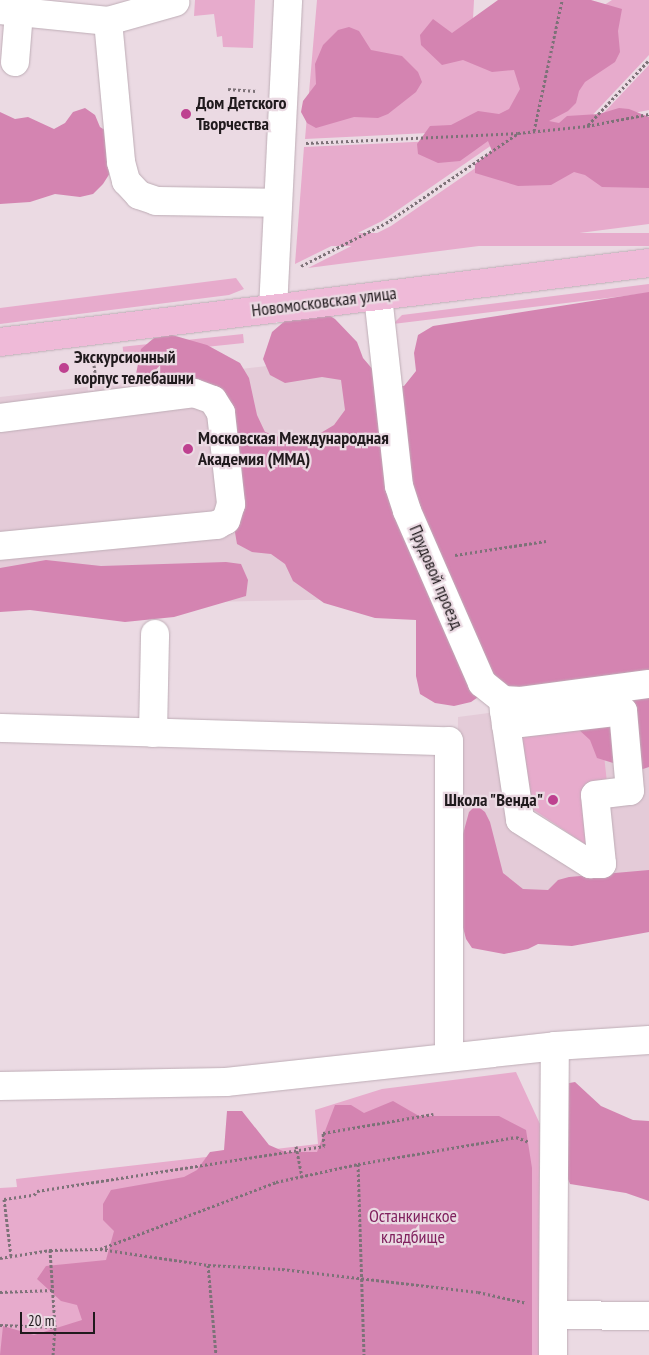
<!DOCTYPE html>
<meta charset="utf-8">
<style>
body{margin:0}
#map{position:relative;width:649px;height:1355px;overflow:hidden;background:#ebdae3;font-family:"PT Sans Narrow",sans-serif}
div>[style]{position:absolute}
.built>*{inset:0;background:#e4cbd8}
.green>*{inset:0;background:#e7abcc;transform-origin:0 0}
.forest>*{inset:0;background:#d484b1}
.path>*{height:3px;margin-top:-1.5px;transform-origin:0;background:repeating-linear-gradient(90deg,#7d7278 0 2.5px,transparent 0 5px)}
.roads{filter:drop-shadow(0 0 1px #beadb6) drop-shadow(0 0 1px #beadb6)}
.minor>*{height:28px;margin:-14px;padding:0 14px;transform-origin:14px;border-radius:14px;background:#fff}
.major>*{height:28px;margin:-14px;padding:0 14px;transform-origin:14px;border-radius:14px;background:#efbad8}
.dots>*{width:14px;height:14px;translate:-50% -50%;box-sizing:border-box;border:2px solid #ebdae3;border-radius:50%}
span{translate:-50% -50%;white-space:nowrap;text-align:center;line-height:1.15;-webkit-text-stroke:4.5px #ebdae3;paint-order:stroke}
.poi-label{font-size:18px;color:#201a1d;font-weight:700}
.left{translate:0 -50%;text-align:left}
.right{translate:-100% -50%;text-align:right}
.street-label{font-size:18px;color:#201a1d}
.park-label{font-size:18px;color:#80215e}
.scale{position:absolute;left:20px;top:1312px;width:75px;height:22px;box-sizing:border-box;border:2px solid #201a1d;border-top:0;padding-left:6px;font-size:15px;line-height:18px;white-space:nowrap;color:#201a1d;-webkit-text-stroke:4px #ebdae3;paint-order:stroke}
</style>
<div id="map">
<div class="built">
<i style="clip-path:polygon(353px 356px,413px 598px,0 606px,0 397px)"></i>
<i style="clip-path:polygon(649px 692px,649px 883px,456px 905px,458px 717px)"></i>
</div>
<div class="green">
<i style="clip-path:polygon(195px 0,255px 0,253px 48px,223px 47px,222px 36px,217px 37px,214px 14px,194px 16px)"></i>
<i style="clip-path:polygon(317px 0,474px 0,473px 19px,553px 23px,531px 128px,305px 139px)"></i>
<i style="clip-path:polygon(612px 0,649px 0,649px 55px,586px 122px,538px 127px,595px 11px)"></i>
<i style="clip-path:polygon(649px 65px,649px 110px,597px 120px)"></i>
<i style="clip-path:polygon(649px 118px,649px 224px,308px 268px,391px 226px,519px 138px)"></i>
<i style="clip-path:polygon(502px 138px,382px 221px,295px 264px,304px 147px)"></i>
<i style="left:649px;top:233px;width:13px;height:347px;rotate:90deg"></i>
<i style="clip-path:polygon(236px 278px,244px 289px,229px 295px,0 324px,0 308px)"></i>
<i style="clip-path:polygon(649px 284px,649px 293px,393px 324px,402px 315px)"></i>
<i style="left:243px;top:334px;width:9px;height:121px;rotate:84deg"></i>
<i style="clip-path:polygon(601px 727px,607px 783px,585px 786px,591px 848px,528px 806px,518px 737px)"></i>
<i style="clip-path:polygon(516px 1072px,540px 1124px,539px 1355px,0 1355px,0 1188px,17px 1187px,16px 1179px,318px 1144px,315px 1110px,382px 1089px)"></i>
</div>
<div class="forest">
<i style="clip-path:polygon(498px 0,591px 0,622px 9px,618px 31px,620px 52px,615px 62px,585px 82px,579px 91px,576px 103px,568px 111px,549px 121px,559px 123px,567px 116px,599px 114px,619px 108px,629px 109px,649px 117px,649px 188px,602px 187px,585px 175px,574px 172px,551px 185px,518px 186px,475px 173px,475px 164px,492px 151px,488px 141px,460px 161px,438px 163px,418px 154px,417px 144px,430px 126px,451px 125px,478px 111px,499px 114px,509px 109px,520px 89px,514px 70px,492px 72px,463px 60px,442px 65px,421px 45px,420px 35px,433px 19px,452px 33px)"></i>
<i style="clip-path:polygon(349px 27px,359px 31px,371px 50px,402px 56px,418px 72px,422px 82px,416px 92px,388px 114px,378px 118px,354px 117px,316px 128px,307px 123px,301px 112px,303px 101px,316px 84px,315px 64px,323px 45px,338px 30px)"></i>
<i style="clip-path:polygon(85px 108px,95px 115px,100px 127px,111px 134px,110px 173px,103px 184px,93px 194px,80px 197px,55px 194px,30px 202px,0 204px,0 112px,15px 119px,28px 117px,54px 129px,65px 123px,73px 112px)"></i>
<i style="clip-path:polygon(649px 292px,649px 767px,643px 769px,626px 767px,597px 758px,590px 740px,577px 728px,514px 688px,497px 684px,471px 702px,454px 706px,435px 703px,420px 694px,416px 676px,416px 620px,375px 618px,324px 603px,293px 581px,285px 564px,271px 554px,252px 552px,237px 544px,213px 405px,142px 401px,134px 384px,141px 349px,154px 338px,172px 335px,207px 345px,240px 363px,249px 378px,257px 415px,265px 432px,282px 438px,319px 434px,334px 425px,345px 410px,341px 380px,322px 377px,285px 383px,270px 375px,263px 359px,272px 332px,286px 320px,319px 309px,335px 319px,357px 342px,363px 358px,386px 385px,404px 386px,416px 371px,414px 353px,418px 335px,433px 326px)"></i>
<i style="clip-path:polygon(46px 560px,101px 566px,226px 562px,241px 564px,248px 580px,246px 596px,174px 617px,125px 622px,30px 610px,0 612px,0 568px)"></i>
<i style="clip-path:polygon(476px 805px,485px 812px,490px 822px,503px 873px,523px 889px,548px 890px,558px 880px,569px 877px,649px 870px,649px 932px,572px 946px,538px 944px,528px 949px,504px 954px,472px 948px,466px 939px,460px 916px,463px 834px,469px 812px)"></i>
<i style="clip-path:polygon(575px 1082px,601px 1106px,633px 1120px,649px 1121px,649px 1201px,626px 1193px,570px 1184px,563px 1167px,564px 1084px)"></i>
<i style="clip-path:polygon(393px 1101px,419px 1116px,499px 1116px,526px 1130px,532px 1168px,532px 1355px,0 1355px,3px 1326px,34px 1335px,82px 1320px,77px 1305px,61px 1301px,37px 1279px,46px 1266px,106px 1260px,114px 1231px,103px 1220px,103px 1204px,111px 1190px,184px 1177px,197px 1170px,210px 1152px,224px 1150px,227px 1111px,242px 1111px,269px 1145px,285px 1152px,317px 1152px,335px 1105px,351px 1105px,364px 1113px)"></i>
</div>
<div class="path">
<i style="left:228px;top:89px;width:30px;rotate:4deg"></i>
<i style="left:588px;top:125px;width:89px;rotate:-46.8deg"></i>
<i style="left:534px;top:131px;width:134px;rotate:-77.9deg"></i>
<i style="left:306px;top:143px;width:212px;rotate:-2.7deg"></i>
<i style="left:518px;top:133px;width:69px;rotate:-5.8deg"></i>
<i style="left:587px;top:126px;width:63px;rotate:-11deg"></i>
<i style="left:301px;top:266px;width:95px;rotate:-26.8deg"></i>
<i style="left:386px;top:223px;width:158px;rotate:-34.2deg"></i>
<i style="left:94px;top:365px;width:15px;rotate:82deg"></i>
<i style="left:455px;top:555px;width:92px;rotate:-8.7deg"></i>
<i style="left:296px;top:1146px;width:32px;rotate:79deg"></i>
<i style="left:358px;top:1164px;width:191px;rotate:88.2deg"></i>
<i style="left:100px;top:1249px;width:188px;rotate:-20.8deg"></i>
<i style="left:276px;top:1182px;width:84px;rotate:-12.4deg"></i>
<i style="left:358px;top:1164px;width:160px;rotate:-9.7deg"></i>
<i style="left:516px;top:1137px;width:14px;rotate:21deg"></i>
<i style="left:11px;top:1256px;width:57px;rotate:-97deg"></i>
<i style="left:4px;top:1199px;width:30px;rotate:-8deg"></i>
<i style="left:34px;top:1195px;width:5px;rotate:-53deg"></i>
<i style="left:37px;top:1191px;width:291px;rotate:-8.9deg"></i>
<i style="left:324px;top:1146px;width:13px;rotate:-94deg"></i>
<i style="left:323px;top:1133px;width:112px;rotate:-9.8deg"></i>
<i style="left:0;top:1258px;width:51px;rotate:-9.1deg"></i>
<i style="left:50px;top:1250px;width:50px;rotate:-1.1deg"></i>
<i style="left:100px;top:1249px;width:109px;rotate:8.4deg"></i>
<i style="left:208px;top:1265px;width:74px;rotate:3.1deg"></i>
<i style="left:282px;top:1269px;width:197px;rotate:6.7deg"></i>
<i style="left:478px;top:1292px;width:50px;rotate:12.7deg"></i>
<i style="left:208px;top:1265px;width:90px;rotate:84.9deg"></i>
<i style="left:0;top:1292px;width:53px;rotate:-2.2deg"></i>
<i style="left:0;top:1325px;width:55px;rotate:2.1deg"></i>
<i style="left:55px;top:1327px;width:77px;rotate:-93.7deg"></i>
<i style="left:53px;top:1355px;width:28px;rotate:-86deg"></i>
</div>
<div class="roads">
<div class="minor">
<i style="left:0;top:10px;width:109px;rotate:5.8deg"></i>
<i style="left:108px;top:21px;width:142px;rotate:84.7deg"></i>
<i style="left:121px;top:162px;width:20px;rotate:75deg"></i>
<i style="left:126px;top:181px;width:19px;rotate:47deg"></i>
<i style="left:139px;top:195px;width:18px;rotate:19deg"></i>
<i style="left:156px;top:201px;width:121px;rotate:0.9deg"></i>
<i style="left:108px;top:21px;width:70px;rotate:-15.8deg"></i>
<i style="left:15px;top:62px;width:50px;rotate:-85.4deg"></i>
<i style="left:378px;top:296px;width:191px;rotate:83.7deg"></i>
<i style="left:399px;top:486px;width:26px;rotate:72deg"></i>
<i style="left:407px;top:511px;width:188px;rotate:66.4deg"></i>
<i style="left:482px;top:683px;width:27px;rotate:39deg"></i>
<i style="left:503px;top:700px;width:18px;rotate:3deg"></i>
<i style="left:521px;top:701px;width:129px;rotate:-7.6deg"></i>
<i style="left:273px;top:309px;width:309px;rotate:-87.2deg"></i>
<i style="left:0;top:418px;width:196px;rotate:-7.3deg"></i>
<i style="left:194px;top:393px;width:20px;rotate:20deg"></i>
<i style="left:213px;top:400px;width:15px;rotate:58deg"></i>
<i style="left:221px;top:413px;width:92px;rotate:83.7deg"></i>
<i style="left:231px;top:504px;width:17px;rotate:107deg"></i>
<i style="left:226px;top:520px;width:10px;rotate:151deg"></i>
<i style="left:217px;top:525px;width:218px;rotate:174.5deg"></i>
<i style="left:503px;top:700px;width:11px;rotate:85deg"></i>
<i style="left:504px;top:711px;width:110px;rotate:81.6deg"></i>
<i style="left:520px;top:820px;width:83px;rotate:32.2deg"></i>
<i style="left:590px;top:864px;width:12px"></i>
<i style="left:602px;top:864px;width:69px;rotate:-95.8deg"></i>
<i style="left:595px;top:795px;width:35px;rotate:-7deg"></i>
<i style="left:630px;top:791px;width:80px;rotate:-95deg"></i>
<i style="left:623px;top:711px;width:118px;rotate:173.2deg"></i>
<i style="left:0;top:728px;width:449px;rotate:1.7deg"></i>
<i style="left:449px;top:741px;width:316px;rotate:90deg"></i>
<i style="left:153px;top:733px;width:99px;rotate:-88.8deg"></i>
<i style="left:0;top:1086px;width:226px;rotate:-1deg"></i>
<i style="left:226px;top:1082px;width:331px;rotate:-6.2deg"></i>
<i style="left:555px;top:1046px;width:94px;rotate:-3.7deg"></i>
<i style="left:553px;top:1315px;width:269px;rotate:-89.6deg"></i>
<i style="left:553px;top:1355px;width:40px;rotate:-90deg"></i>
<i style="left:553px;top:1315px;width:96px;rotate:0.6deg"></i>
</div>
<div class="major">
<i style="left:0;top:342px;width:654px;rotate:-6.94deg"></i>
</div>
</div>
<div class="dots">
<i style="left:186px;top:114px;background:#be4190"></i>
<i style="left:64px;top:368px;background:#be4190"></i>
<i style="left:188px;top:449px;background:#be4190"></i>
<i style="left:553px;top:800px;background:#be4190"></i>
</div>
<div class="poi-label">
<span class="left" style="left:196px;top:114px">Дом Детского<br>Творчества</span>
<span class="left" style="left:74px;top:368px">Экскурсионный<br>корпус телебашни</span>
<span class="left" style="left:198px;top:449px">Московская Международная<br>Академия (ММА)</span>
<span class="right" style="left:543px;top:800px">Школа "Венда"</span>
</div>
<div class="street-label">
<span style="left:324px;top:302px;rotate:-7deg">Новомосковская улица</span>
<span style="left:436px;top:577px;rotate:67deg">Прудовой проезд</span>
</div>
<div class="park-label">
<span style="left:413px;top:1227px">Останкинское<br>кладбище</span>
</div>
<div class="scale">20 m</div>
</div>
